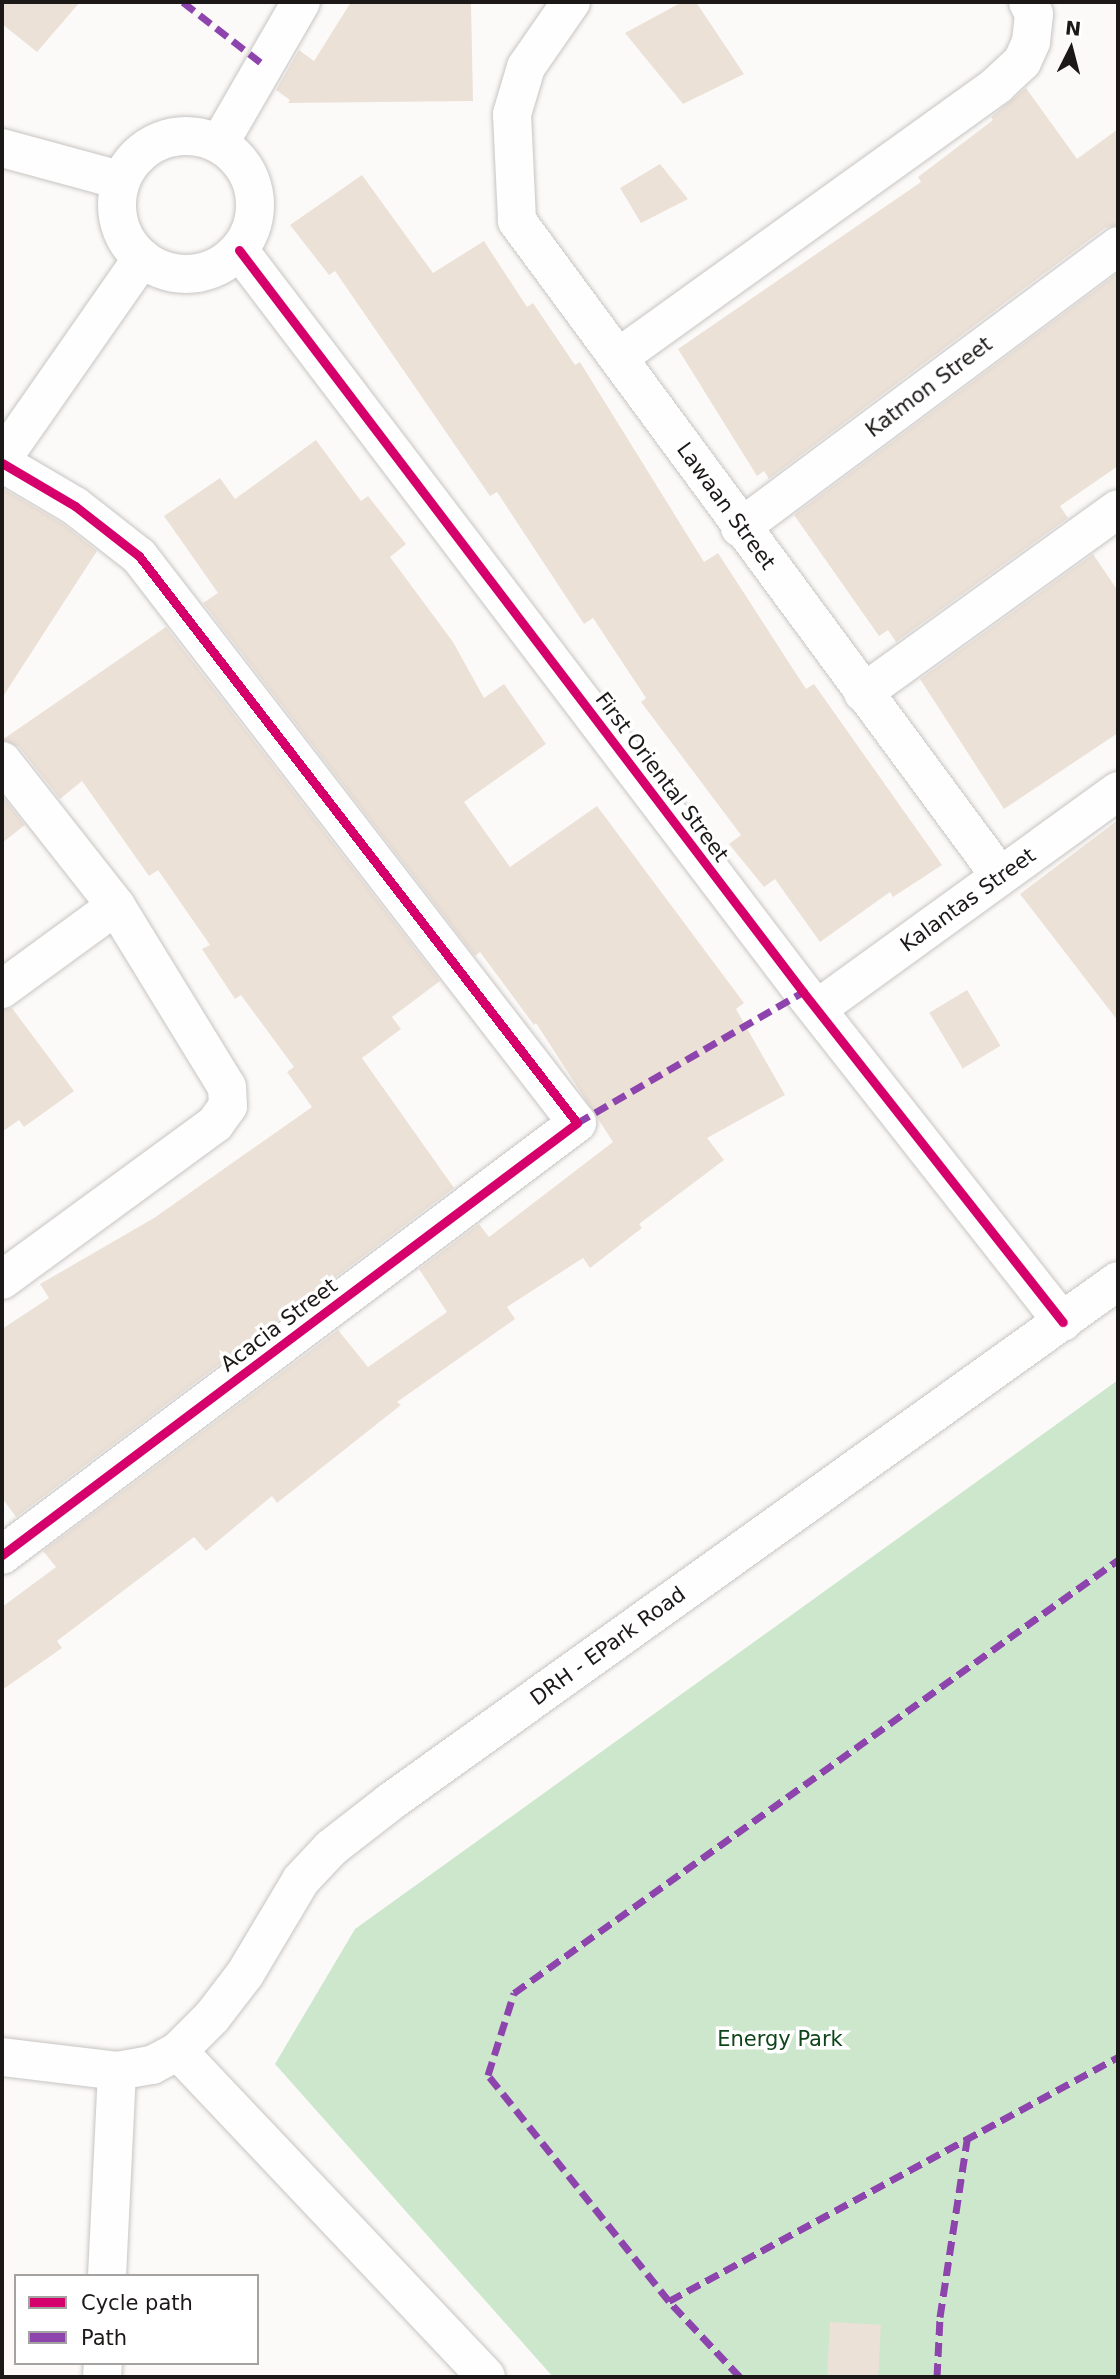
<!DOCTYPE html>
<style>
body{margin:0}
#map{position:relative;width:1120px;height:2379px;overflow:hidden;background:#fcfaf8;font-family:"DejaVu Sans",sans-serif}
div>[style]{position:absolute}
.green>*{inset:0;background:#cde7cd}
.building>*{inset:0;background:#ece1d7;transform-origin:0 0}
.roads{filter:drop-shadow(0 0 2px #c7c5c3) drop-shadow(0 0 2px #c7c5c3)}
.street>*{height:38px;margin:-19px;padding:0 19px;transform-origin:19px;border-radius:19px;background:#fffefe}
.street>.ring{margin:-19px;padding:0;box-sizing:content-box;background:none;border:38px solid #fffefe;border-radius:50%}
.secondary>*{height:38px;margin:-19px;padding:0 19px;transform-origin:19px;border-radius:19px;background:#fffefe}
.quiet>*{height:7px;margin-top:-3.5px;transform-origin:0;background:repeating-linear-gradient(90deg,#8e44ad 0 14px,transparent 0 21px)}
.cycleway>*{height:9px;margin:-4.5px;padding:0 4.5px;transform-origin:4.5px;border-radius:4.5px;background:#d6006c}
span{translate:-50% -50%;white-space:nowrap;text-align:center;line-height:1.15;-webkit-text-stroke:7px #fff;paint-order:stroke}
.street-label{font-size:21px;color:#1b1817}
.park-label{font-size:21px;color:#0f451a}
.frame{position:absolute;inset:0;border:4px solid #1b1817;pointer-events:none}
.legend{position:absolute;left:14px;top:2274px;width:245px;height:91px;box-sizing:border-box;background:#fff;border:2px solid #a4a3a2;margin:0;padding:9px 12px;list-style:none;font-size:21px;color:#1b1817}
.legend li{display:flex;align-items:center;gap:14px;height:35px}
.legend b{width:35px;border:2px solid #a4a3a2}
.north{position:absolute;left:1036px;top:14px;width:70px;height:70px;-webkit-text-stroke:5px #fff;paint-order:stroke;rotate:6deg;font-size:19px;font-weight:700;line-height:28px;text-align:center;color:#1b1817}
.north::after{content:'';display:block;margin:auto;width:24px;height:32px;background:#1b1817;clip-path:polygon(50% 0,100% 100%,50% 72%,0 100%)}
</style>
<div id="map">
<div class="green">
<i style="clip-path:polygon(1118px 1380px,1118px 2377px,553px 2377px,275px 2064px,355px 1929px)"></i>
</div>
<div class="building">
<i style="clip-path:polygon(2px 2px,80px 2px,37px 52px,2px 24px)"></i>
<i style="clip-path:polygon(351px 2px,471px 2px,473px 101px,288px 103px,290px 100px,276px 90px,299px 50px,314px 61px)"></i>
<i style="clip-path:polygon(682px 2px,696px 2px,744px 74px,683px 104px,625px 33px)"></i>
<i style="clip-path:polygon(1026px 88px,1077px 159px,1118px 129px,1118px 225px,1105px 228px,769px 479px,764px 471px,757px 476px,678px 349px,921px 182px,918px 177px,993px 120px,991px 117px)"></i>
<i style="clip-path:polygon(660px 164px,688px 199px,641px 223px,620px 188px)"></i>
<i style="clip-path:polygon(362px 175px,433px 273px,484px 241px,527px 307px,533px 303px,575px 365px,580px 362px,704px 562px,718px 553px,806px 689px,814px 684px,942px 865px,893px 897px,890px 892px,820px 942px,775px 879px,764px 887px,729px 844px,741px 835px,641px 702px,646px 698px,593px 618px,584px 624px,497px 492px,490px 496px,335px 271px,329px 275px,290px 225px)"></i>
<i style="clip-path:polygon(1118px 273px,1118px 466px,1060px 506px,1068px 518px,896px 642px,888px 630px,879px 636px,794px 515px)"></i>
<i style="clip-path:polygon(316px 440px,361px 501px,368px 496px,406px 544px,390px 557px,453px 642px,484px 698px,504px 684px,546px 744px,464px 802px,510px 867px,597px 806px,744px 1003px,736px 1009px,785px 1095px,707px 1138px,724px 1160px,639px 1224px,642px 1228px,590px 1268px,583px 1258px,507px 1307px,515px 1319px,397px 1402px,401px 1405px,277px 1503px,272px 1496px,206px 1551px,194px 1537px,57px 1641px,62px 1648px,2px 1690px,2px 1607px,56px 1567px,43px 1551px,338px 1330px,368px 1367px,447px 1312px,419px 1269px,479px 1224px,489px 1237px,613px 1142px,536px 1023px,534px 1025px,480px 952px,475px 956px,203px 603px,218px 593px,164px 516px,220px 478px,235px 499px)"></i>
<i style="clip-path:polygon(2px 488px,63px 524px,97px 551px,2px 698px)"></i>
<i style="clip-path:polygon(1093px 554px,1118px 591px,1118px 733px,1004px 809px,920px 679px)"></i>
<i style="clip-path:polygon(166px 627px,440px 981px,392px 1017px,401px 1029px,362px 1058px,454px 1188px,16px 1517px,2px 1498px,2px 1329px,49px 1298px,40px 1284px,154px 1218px,312px 1107px,287px 1072px,294px 1067px,241px 995px,235px 999px,202px 949px,210px 945px,158px 870px,149px 876px,82px 781px,60px 799px,19px 747px,2px 740px)"></i>
<i style="clip-path:polygon(2px 796px,25px 825px,2px 843px)"></i>
<i style="clip-path:polygon(1118px 820px,1118px 1021px,1020px 894px)"></i>
<i style="left:967px;top:990px;width:65px;height:44px;rotate:59deg"></i>
<i style="clip-path:polygon(12px 1008px,74px 1091px,24px 1127px,19px 1120px,2px 1132px,2px 1010px)"></i>
<i style="left:830px;top:2322px;width:51px;height:55px;rotate:3deg"></i>
</div>
<div class="roads">
<div class="street">
<i style="left:571px;top:2px;width:79px;rotate:124.7deg"></i>
<i style="left:526px;top:67px;width:49px;rotate:106.6deg"></i>
<i style="left:512px;top:114px;width:107px;rotate:87.3deg"></i>
<i style="left:517px;top:221px;width:814px;rotate:53.59deg"></i>
<i class="ring" style="left:117px;top:136px;width:100px;height:100px"></i>
<i style="left:219px;top:144px;width:164px;rotate:-60deg"></i>
<i style="left:2px;top:148px;width:122px;rotate:15.2deg"></i>
<i style="left:239px;top:250px;width:932px;rotate:52.76deg"></i>
<i style="left:803px;top:992px;width:420px;rotate:51.8deg"></i>
<i style="left:619px;top:357px;width:466px;rotate:-35.7deg"></i>
<i style="left:997px;top:85px;width:34px;rotate:-43deg"></i>
<i style="left:1022px;top:62px;width:22px;rotate:-66deg"></i>
<i style="left:1031px;top:42px;width:28px;rotate:-84deg"></i>
<i style="left:1034px;top:14px;width:13px;rotate:-117deg"></i>
<i style="left:2px;top:459px;width:245px;rotate:-55.1deg"></i>
<i style="left:2px;top:463px;width:85px;rotate:30.5deg"></i>
<i style="left:75px;top:506px;width:81px;rotate:38deg"></i>
<i style="left:139px;top:556px;width:716px;rotate:52.31deg"></i>
<i style="left:577px;top:1123px;width:719px;rotate:143.08deg"></i>
<i style="left:740px;top:528px;width:472px;rotate:-36.7deg"></i>
<i style="left:863px;top:693px;width:314px;rotate:-35.8deg"></i>
<i style="left:2px;top:761px;width:184px;rotate:51.8deg"></i>
<i style="left:116px;top:906px;width:212px;rotate:58.5deg"></i>
<i style="left:227px;top:1087px;width:19px;rotate:87deg"></i>
<i style="left:228px;top:1106px;width:22px;rotate:126deg"></i>
<i style="left:215px;top:1124px;width:264px;rotate:143.8deg"></i>
<i style="left:2px;top:989px;width:141px;rotate:-36.1deg"></i>
<i style="left:817px;top:1009px;width:372px;rotate:-35.9deg"></i>
<i style="left:178px;top:2051px;width:448px;rotate:46.6deg"></i>
<i style="left:107px;top:2276px;width:205px;rotate:-87.2deg"></i>
<i style="left:102px;top:2377px;width:14px;rotate:-86deg"></i>
</div>
<div class="secondary">
<i style="left:2px;top:2057px;width:116px;rotate:6.9deg"></i>
<i style="left:117px;top:2071px;width:36px;rotate:-10deg"></i>
<i style="left:152px;top:2065px;width:30px;rotate:-28deg"></i>
<i style="left:178px;top:2051px;width:48px;rotate:-45deg"></i>
<i style="left:212px;top:2017px;width:54px;rotate:-52.5deg"></i>
<i style="left:245px;top:1974px;width:109px;rotate:-59.2deg"></i>
<i style="left:301px;top:1880px;width:44px;rotate:-46.8deg"></i>
<i style="left:331px;top:1848px;width:75px;rotate:-37.9deg"></i>
<i style="left:390px;top:1802px;width:895px;rotate:-35.59deg"></i>
</div>
</div>
<div class="quiet">
<i style="left:183px;top:2px;width:101px;rotate:37.8deg"></i>
<i style="left:577px;top:1123px;width:261px;rotate:-30.1deg"></i>
<i style="left:669px;top:2301px;width:511px;rotate:-28.52deg"></i>
<i style="left:740px;top:2377px;width:104px;rotate:-133.1deg"></i>
<i style="left:669px;top:2301px;width:290px;rotate:-128.7deg"></i>
<i style="left:488px;top:2075px;width:86px;rotate:-72.4deg"></i>
<i style="left:514px;top:1993px;width:743px;rotate:-35.64deg"></i>
<i style="left:937px;top:2377px;width:60px;rotate:-87.1deg"></i>
<i style="left:940px;top:2317px;width:179px;rotate:-81.3deg"></i>
</div>
<div class="cycleway">
<i style="left:239px;top:250px;width:932px;rotate:52.76deg"></i>
<i style="left:803px;top:992px;width:420px;rotate:51.8deg"></i>
<i style="left:2px;top:463px;width:85px;rotate:30.5deg"></i>
<i style="left:75px;top:506px;width:81px;rotate:38deg"></i>
<i style="left:139px;top:556px;width:716px;rotate:52.31deg"></i>
<i style="left:577px;top:1123px;width:719px;rotate:143.08deg"></i>
</div>
<div class="street-label">
<span style="left:929px;top:387px;rotate:-37deg">Katmon Street</span>
<span style="left:726px;top:506px;rotate:54deg">Lawaan Street</span>
<span style="left:662px;top:777px;rotate:53deg">First Oriental Street</span>
<span style="left:968px;top:900px;rotate:-36deg">Kalantas Street</span>
<span style="left:279px;top:1325px;rotate:-37deg">Acacia Street</span>
<span style="left:608px;top:1646px;rotate:-36deg">DRH - EPark Road</span>
</div>
<div class="park-label">
<span style="left:780px;top:2039px">Energy Park</span>
</div>
<div class="frame"></div>
<ul class="legend">
<li><b style="height:9px;background:#d6006c"></b>Cycle path</li>
<li><b style="height:9px;background:#8e44ad"></b>Path</li>
</ul>
<div class="north">N</div>
</div>
